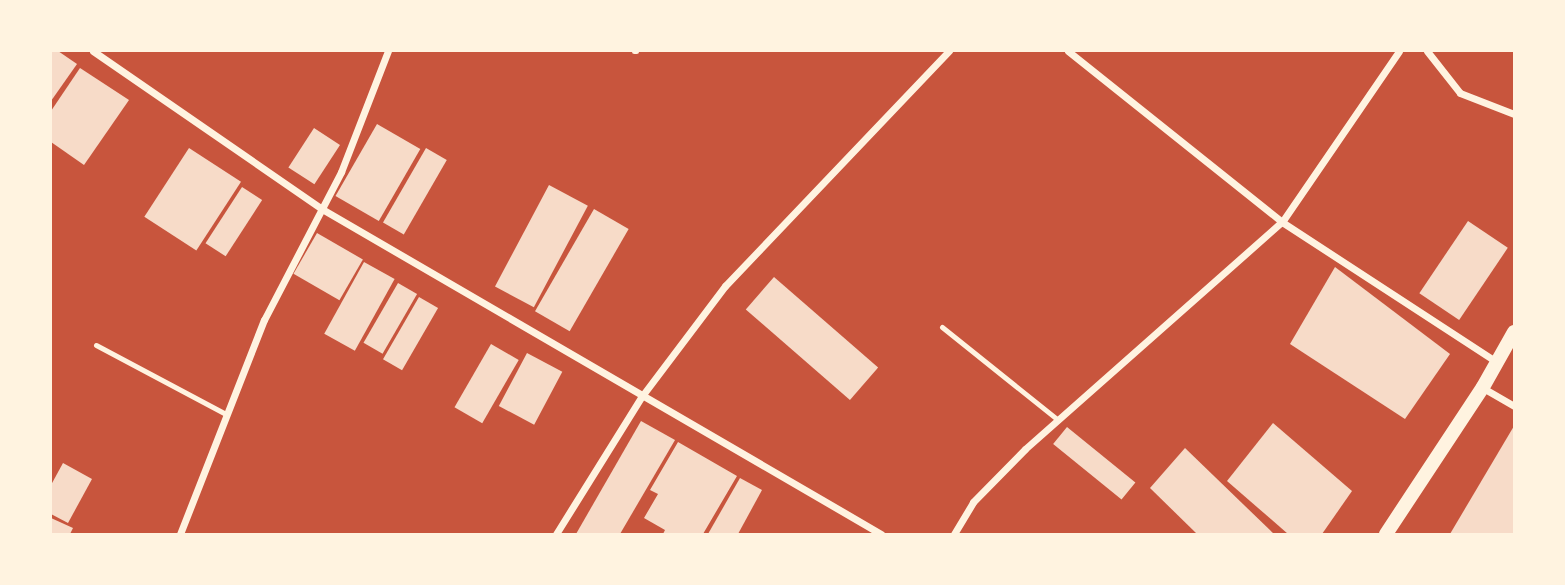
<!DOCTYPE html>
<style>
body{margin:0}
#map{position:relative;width:1565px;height:585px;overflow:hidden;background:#c8553d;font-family:Montserrat,sans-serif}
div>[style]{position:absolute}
.building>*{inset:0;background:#f7dbc8;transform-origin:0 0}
.service>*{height:5px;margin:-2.5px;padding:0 2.5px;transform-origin:2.5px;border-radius:2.5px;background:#fff3e0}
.minor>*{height:7px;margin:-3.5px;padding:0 3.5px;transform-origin:3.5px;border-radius:3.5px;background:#fff3e0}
.secondary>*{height:14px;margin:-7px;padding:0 7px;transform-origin:7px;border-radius:7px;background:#fff3e0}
span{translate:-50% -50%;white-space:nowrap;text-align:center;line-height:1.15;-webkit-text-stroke:5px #fff3e0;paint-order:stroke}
.frame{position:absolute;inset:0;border:52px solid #fff3e0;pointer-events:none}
</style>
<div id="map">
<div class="building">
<i style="clip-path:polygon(51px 51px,58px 51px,77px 64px,51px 101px)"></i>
<i style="clip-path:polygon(80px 68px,129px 100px,84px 165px,51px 142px,51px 111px)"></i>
<i style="left:377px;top:124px;width:50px;height:83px;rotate:30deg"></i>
<i style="left:314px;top:128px;width:31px;height:47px;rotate:33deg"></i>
<i style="left:189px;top:148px;width:62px;height:82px;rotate:33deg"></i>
<i style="left:426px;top:148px;width:24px;height:86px;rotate:30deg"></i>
<i style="left:549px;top:185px;width:44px;height:115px;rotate:28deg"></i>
<i style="left:242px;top:187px;width:24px;height:67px;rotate:33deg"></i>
<i style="left:594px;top:209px;width:40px;height:118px;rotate:30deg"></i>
<i style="left:1468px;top:221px;width:48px;height:87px;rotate:34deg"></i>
<i style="left:317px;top:233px;width:53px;height:47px;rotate:30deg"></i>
<i style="left:364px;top:262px;width:35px;height:82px;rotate:29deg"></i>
<i style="clip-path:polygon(1335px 267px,1450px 354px,1405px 419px,1290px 344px)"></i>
<i style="left:774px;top:277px;width:138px;height:43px;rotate:41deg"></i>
<i style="left:398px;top:283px;width:22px;height:69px;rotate:30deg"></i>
<i style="left:419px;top:297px;width:22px;height:72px;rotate:30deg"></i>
<i style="left:491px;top:344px;width:32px;height:73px;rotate:30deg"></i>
<i style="left:527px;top:353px;width:40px;height:60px;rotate:28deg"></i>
<i style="clip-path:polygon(641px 421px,675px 440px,620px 534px,576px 534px)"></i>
<i style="clip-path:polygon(1273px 423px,1352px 491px,1322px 534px,1288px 534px,1227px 481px)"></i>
<i style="clip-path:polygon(1514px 426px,1514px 534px,1450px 534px)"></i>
<i style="left:1067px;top:427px;width:88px;height:22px;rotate:39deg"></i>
<i style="clip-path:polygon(678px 442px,737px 476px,703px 534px,663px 534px,665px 530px,644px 518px,658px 494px,650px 490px)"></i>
<i style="clip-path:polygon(1185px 448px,1274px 534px,1197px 534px,1150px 488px)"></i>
<i style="clip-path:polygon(63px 463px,92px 479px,68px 523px,51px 514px,51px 485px)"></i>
<i style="clip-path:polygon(740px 478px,762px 490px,738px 534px,708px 534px)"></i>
<i style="clip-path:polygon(51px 518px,73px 528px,70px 534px,51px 534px)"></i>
</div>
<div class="service">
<i style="left:634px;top:51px;width:2px"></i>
<i style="left:942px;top:327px;width:149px;rotate:38.7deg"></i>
<i style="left:96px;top:345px;width:147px;rotate:28deg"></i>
</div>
<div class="minor">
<i style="left:93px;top:51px;width:278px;rotate:34.6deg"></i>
<i style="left:322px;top:209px;width:647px;rotate:30.17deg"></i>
<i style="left:1068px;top:51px;width:274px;rotate:38.6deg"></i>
<i style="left:1282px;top:222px;width:257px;rotate:33.1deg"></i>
<i style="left:1427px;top:51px;width:53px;rotate:51.8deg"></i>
<i style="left:1460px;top:93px;width:58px;rotate:21.3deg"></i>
<i style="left:1483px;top:388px;width:36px;rotate:30deg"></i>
<i style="left:180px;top:534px;width:230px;rotate:-68.6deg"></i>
<i style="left:264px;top:320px;width:167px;rotate:-62.5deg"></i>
<i style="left:341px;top:172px;width:130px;rotate:-68.8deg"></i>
<i style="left:556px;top:534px;width:163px;rotate:-58.1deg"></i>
<i style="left:642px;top:396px;width:138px;rotate:-53deg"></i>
<i style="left:725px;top:286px;width:325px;rotate:-46.4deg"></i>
<i style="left:954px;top:534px;width:37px;rotate:-59deg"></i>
<i style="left:973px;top:502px;width:74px;rotate:-45.5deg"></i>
<i style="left:1025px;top:449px;width:343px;rotate:-41.5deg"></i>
<i style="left:1282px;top:222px;width:207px;rotate:-55.6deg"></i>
</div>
<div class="secondary">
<i style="left:1386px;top:534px;width:176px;rotate:-56.6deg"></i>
<i style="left:1483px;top:387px;width:63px;rotate:-60.6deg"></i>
</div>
<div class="frame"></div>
</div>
